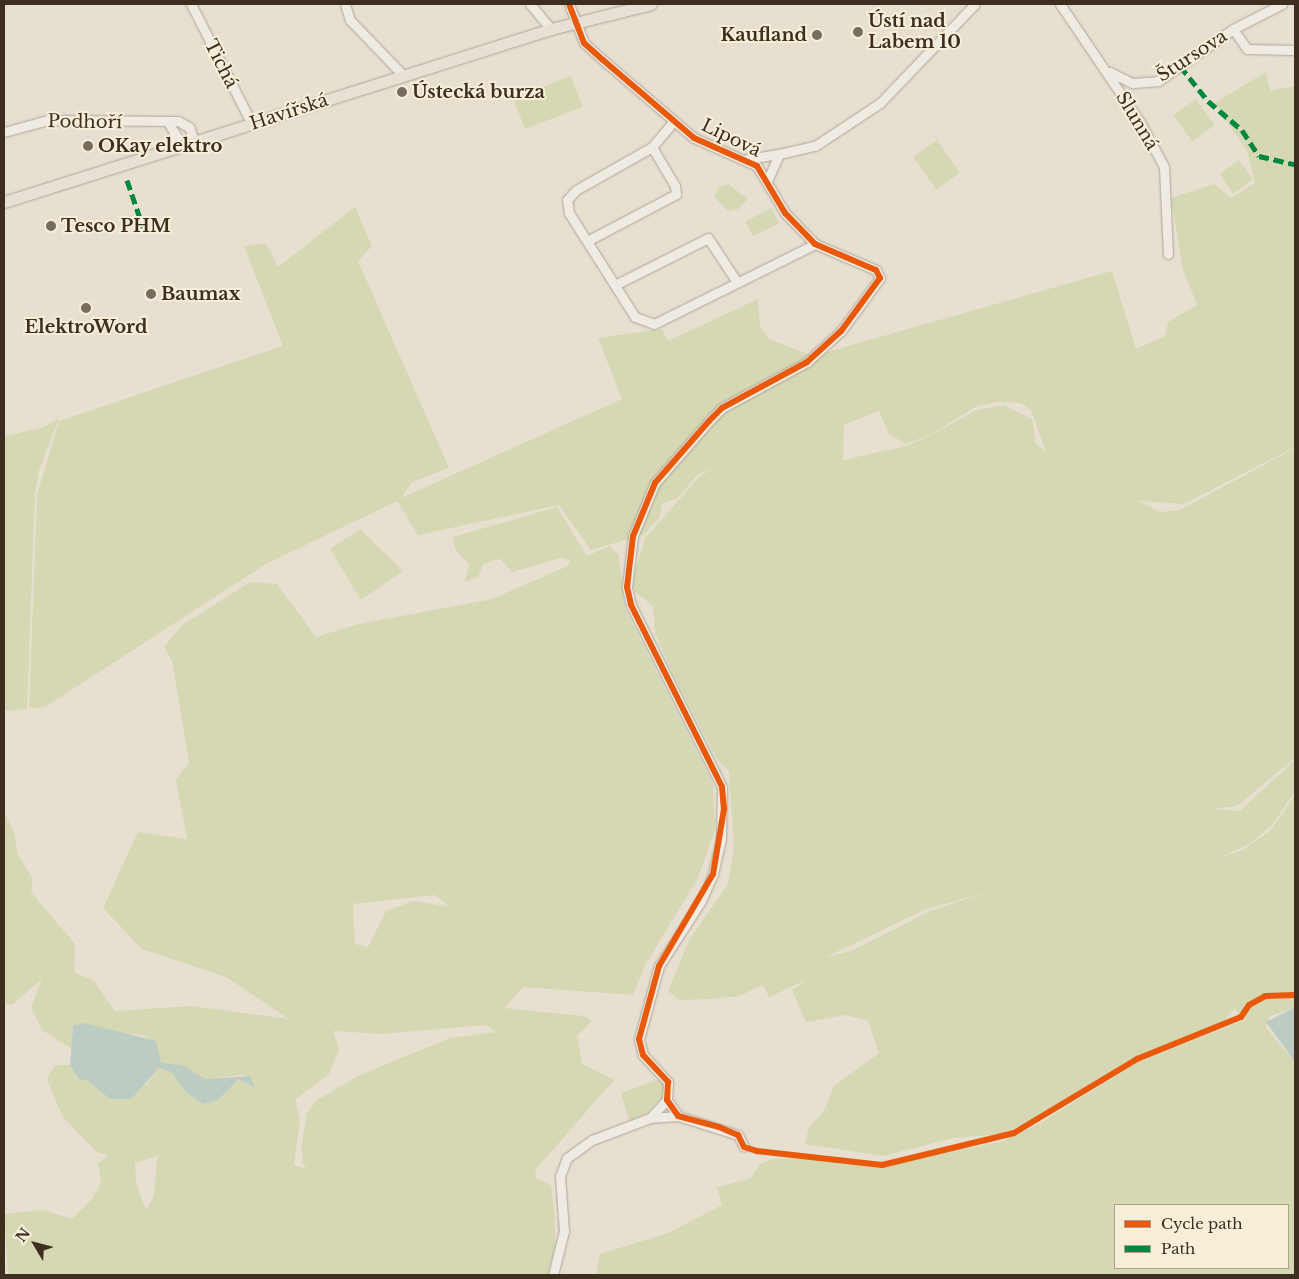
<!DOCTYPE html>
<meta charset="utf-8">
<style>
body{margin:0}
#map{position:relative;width:1299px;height:1279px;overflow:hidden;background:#e7e0d1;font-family:"Libre Baskerville",serif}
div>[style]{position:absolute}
.green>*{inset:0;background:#d6d7b3;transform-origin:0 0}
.water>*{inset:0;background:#bcccc2}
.roads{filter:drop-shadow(0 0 1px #ada599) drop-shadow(0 0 1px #ada599)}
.minor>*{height:9px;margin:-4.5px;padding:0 4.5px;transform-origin:4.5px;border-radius:4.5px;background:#efebe3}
.major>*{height:11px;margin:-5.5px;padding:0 5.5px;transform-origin:5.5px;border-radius:5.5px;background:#e6e1d4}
.quiet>*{height:5px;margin-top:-2.5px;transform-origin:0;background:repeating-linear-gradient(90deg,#00873e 0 10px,transparent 0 15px)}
.cycleway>*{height:6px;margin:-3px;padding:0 3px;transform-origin:3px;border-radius:3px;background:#e8590c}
.dots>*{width:14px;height:14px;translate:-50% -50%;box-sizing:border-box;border:2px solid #f7eed8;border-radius:50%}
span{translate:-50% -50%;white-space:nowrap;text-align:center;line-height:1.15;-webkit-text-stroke:4px #f7eed8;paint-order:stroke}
.poi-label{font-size:18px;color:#3d2e20;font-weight:700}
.left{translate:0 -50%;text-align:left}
.right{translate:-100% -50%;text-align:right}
.street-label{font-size:18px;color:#3d2e20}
.frame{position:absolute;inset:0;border:5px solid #3d2e20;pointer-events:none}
.legend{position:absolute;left:1114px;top:1204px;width:175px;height:65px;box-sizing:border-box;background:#f7eed8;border:1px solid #ada18e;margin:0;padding:6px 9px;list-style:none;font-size:15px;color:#3d2e20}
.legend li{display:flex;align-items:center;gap:10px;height:25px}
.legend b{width:25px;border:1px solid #ada18e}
.north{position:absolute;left:10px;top:1219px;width:50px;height:50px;-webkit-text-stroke:4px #f7eed8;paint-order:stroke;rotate:307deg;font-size:14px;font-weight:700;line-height:20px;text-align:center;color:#3d2e20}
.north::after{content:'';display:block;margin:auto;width:18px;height:22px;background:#3d2e20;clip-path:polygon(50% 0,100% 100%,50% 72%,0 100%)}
</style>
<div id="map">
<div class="green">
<i style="clip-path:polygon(evenodd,1266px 72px,1270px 91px,1295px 86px,1295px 447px,1184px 504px,1139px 501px,1160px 512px,1180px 510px,1295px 448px,1295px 758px,1237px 806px,1211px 809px,1240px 811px,1295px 760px,1295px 791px,1273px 824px,1251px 843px,1220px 858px,1243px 850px,1270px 831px,1295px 795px,1295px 1007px,1269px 1017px,1266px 1028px,1295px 1062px,1295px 1275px,596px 1275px,600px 1254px,668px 1233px,722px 1205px,717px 1187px,750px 1179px,760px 1164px,771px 1159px,809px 1158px,874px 1167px,1000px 1142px,1039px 1124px,1136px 1063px,1247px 1019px,1234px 1009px,1224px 1021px,1140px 1056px,1055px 1109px,1003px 1134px,953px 1138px,883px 1156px,805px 1144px,809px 1127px,824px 1111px,834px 1086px,879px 1053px,868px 1021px,846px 1015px,806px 1022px,792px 990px,807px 980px,769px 997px,763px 985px,739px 996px,713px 999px,679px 1000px,668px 991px,689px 940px,728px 884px,734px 848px,729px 771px,718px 761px,673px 674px,655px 633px,653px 606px,635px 592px,633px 578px,645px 538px,701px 475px,715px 468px,698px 474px,678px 498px,662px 504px,660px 517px,645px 534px,591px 550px,559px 505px,418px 535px,397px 501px,266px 564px,45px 707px,29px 708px,37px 495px,59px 421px,283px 346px,244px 246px,266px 243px,278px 267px,355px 207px,372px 246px,358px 261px,449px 468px,412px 482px,401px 498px,622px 399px,598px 338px,662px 329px,668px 341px,758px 299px,760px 326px,769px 339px,813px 356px,1112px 271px,1136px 349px,1165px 336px,1168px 322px,1197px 305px,1183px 269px,1171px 198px,1214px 184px,1231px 198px,1255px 183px,1247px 151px,1215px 103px,1266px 72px,997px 402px,1021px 403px,1031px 410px,1046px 452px,1036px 444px,1032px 419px,1004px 405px,977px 410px,931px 435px,906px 446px,826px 464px,843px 460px,844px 425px,879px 411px,889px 434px,906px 444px,932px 434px,977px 406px,997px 402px,1266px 72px,988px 892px,930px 911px,851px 951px,826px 957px,926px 909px,988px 892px,1266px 72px,1115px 1205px,1288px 1205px,1288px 1268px,1115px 1268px,1115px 1205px)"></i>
<i style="left:571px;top:76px;width:33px;height:62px;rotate:69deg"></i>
<i style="left:1196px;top:99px;width:32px;height:28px;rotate:54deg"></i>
<i style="left:937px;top:140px;width:40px;height:29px;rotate:55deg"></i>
<i style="left:1239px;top:160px;width:24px;height:24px;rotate:55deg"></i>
<i style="clip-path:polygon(728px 184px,748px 199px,738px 209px,728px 211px,714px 197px,719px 187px)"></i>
<i style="left:771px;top:208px;width:17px;height:29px;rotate:62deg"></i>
<i style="clip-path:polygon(59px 418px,39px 470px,35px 494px,27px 709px,8px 711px,4px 709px,4px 436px,42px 428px)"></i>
<i style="clip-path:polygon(evenodd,557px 507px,587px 556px,609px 546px,619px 555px,625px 608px,713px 784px,715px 830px,697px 880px,645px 965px,633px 995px,523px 987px,504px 1008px,584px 1016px,592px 1021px,577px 1036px,582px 1064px,614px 1080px,536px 1169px,535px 1178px,551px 1185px,555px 1216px,555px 1249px,547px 1275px,8px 1275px,4px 1214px,43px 1210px,72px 1219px,92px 1199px,101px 1183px,98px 1163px,109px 1156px,97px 1152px,62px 1116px,47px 1079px,55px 1065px,70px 1065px,96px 1086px,146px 1085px,159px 1068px,171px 1072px,182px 1086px,237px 1082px,241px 1078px,251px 1087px,253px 1083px,249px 1076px,240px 1075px,205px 1079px,161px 1063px,158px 1051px,143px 1035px,114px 1033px,87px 1025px,71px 1031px,74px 1050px,42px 1030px,31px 1007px,42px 979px,13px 1004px,4px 1004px,4px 811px,14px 832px,18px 855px,33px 879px,31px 892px,75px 944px,74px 972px,94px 981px,115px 1011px,191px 1006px,289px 1019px,226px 977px,142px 949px,103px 908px,138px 832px,187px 839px,176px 780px,189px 762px,172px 661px,164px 647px,181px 626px,250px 582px,277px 584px,316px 637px,359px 624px,492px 599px,568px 566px,570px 560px,561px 558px,512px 572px,500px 559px,494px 560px,483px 565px,478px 577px,465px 582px,469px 564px,455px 549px,453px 537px,557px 507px,435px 895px,450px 907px,414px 901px,386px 911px,368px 947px,355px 944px,353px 904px,435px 895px,557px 507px,486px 1025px,496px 1032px,450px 1038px,360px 1075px,317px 1100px,307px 1113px,302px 1142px,302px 1163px,307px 1169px,294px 1165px,300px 1120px,295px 1100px,329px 1074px,339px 1049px,333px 1031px,381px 1034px,486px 1025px,557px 507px,157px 1156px,154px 1196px,146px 1210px,136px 1183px,135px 1163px,157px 1156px)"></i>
<i style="clip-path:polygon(360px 529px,403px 571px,361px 600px,330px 549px)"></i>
<i style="clip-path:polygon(660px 1079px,665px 1084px,663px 1097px,646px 1113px,629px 1121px,621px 1093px)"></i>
</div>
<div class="water">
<i style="clip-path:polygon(1295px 1007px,1295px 1062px,1266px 1022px)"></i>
<i style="clip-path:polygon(84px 1023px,156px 1041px,161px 1063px,182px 1065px,205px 1079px,250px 1076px,255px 1088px,239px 1079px,218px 1100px,203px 1104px,187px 1093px,171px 1072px,159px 1068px,131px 1099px,110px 1099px,88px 1081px,79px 1079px,70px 1065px,73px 1026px)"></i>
</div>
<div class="roads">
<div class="minor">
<i style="left:191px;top:4px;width:135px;rotate:63.1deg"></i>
<i style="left:345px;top:4px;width:17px;rotate:73deg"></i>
<i style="left:350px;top:20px;width:76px;rotate:46.1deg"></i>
<i style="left:530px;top:4px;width:33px;rotate:50deg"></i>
<i style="left:1060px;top:4px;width:143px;rotate:55.9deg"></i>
<i style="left:1140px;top:122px;width:51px;rotate:61.9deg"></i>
<i style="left:1164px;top:167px;width:87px;rotate:87.4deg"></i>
<i style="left:1233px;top:29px;width:24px;rotate:55deg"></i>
<i style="left:1247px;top:49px;width:48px;rotate:1.2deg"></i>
<i style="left:1110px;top:72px;width:25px;rotate:27deg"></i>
<i style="left:1132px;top:83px;width:26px;rotate:-4deg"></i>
<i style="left:1158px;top:81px;width:91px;rotate:-34.7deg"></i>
<i style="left:1233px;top:29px;width:55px;rotate:-27deg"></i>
<i style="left:673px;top:122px;width:33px;rotate:130deg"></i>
<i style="left:652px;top:147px;width:87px;rotate:150.5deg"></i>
<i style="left:576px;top:190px;width:13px;rotate:132deg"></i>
<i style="left:567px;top:200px;width:13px;rotate:81deg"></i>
<i style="left:569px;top:213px;width:123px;rotate:57.6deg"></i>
<i style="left:635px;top:317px;width:20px;rotate:20deg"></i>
<i style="left:654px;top:324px;width:180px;rotate:-26.4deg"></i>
<i style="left:4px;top:132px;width:46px;rotate:-15.3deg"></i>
<i style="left:48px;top:120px;width:130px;rotate:0.4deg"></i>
<i style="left:178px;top:121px;width:13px;rotate:29deg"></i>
<i style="left:189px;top:127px;width:15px;rotate:70deg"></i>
<i style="left:167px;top:150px;width:16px;rotate:-52deg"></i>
<i style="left:177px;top:137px;width:17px;rotate:-121deg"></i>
<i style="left:747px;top:159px;width:32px;rotate:-9deg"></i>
<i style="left:768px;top:179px;width:27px;rotate:-66deg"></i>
<i style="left:779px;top:154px;width:37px;rotate:-13deg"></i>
<i style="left:815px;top:146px;width:78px;rotate:-33.5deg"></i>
<i style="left:880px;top:103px;width:137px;rotate:-46.2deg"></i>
<i style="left:587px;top:241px;width:101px;rotate:-27.8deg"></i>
<i style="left:676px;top:194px;width:8px;rotate:-97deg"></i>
<i style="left:675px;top:186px;width:45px;rotate:-120.5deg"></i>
<i style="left:615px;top:285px;width:104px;rotate:-26.8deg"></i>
<i style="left:708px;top:238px;width:53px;rotate:56.6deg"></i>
<i style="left:667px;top:1100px;width:19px;rotate:55deg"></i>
<i style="left:678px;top:1116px;width:63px;rotate:17.6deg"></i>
<i style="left:738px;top:1135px;width:13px;rotate:63deg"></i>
<i style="left:650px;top:1118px;width:28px;rotate:-4deg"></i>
<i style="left:553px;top:1275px;width:45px;rotate:-76deg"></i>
<i style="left:564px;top:1231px;width:55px;rotate:-94.2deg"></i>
<i style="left:560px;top:1176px;width:19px;rotate:-69deg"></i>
<i style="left:567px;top:1158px;width:31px;rotate:-36deg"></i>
<i style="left:592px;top:1140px;width:62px;rotate:-20.8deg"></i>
<i style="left:650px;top:1118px;width:25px;rotate:-47deg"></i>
<i style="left:667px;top:1100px;width:18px;rotate:-87deg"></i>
<i style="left:668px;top:1082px;width:37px;rotate:-133deg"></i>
<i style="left:643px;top:1055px;width:16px;rotate:-104deg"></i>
<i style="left:639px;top:1039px;width:76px;rotate:-74.7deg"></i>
<i style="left:659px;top:966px;width:77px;rotate:-57.1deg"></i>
<i style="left:701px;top:901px;width:30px;rotate:-66deg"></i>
<i style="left:713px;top:874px;width:36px;rotate:-77deg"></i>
<i style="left:721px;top:839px;width:52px;rotate:-88.9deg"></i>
<i style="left:722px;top:787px;width:203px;rotate:-116.6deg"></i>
<i style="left:631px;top:605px;width:18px;rotate:-103deg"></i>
<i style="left:627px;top:587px;width:51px;rotate:-83.3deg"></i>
<i style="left:633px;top:536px;width:57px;rotate:-67.5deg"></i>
<i style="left:655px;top:483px;width:82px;rotate:-48.9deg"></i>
<i style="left:709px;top:421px;width:18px;rotate:-45deg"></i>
<i style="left:722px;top:408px;width:97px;rotate:-28.4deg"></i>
<i style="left:807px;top:362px;width:46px;rotate:-42.4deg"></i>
<i style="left:841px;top:331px;width:66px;rotate:-53.7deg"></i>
<i style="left:880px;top:278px;width:9px;rotate:-117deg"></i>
<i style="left:876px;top:270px;width:66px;rotate:-156.9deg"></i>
<i style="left:815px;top:244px;width:43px;rotate:-134.1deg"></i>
<i style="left:785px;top:213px;width:55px;rotate:-120.8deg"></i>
<i style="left:757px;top:166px;width:69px;rotate:-156deg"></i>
<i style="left:694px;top:138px;width:120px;rotate:-139.4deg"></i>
<i style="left:603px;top:60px;width:25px;rotate:-138deg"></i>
<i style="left:584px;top:43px;width:42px;rotate:-111deg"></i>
</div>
<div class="major">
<i style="left:4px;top:202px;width:574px;rotate:-17.55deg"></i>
<i style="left:551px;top:29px;width:103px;rotate:-14deg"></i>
</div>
</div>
<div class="quiet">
<i style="left:1180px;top:66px;width:45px;rotate:51.3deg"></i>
<i style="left:1208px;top:101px;width:45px;rotate:40.5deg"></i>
<i style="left:1242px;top:130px;width:31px;rotate:57deg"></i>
<i style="left:1259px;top:156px;width:37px;rotate:13deg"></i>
<i style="left:127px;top:180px;width:50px;rotate:71.2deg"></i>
</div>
<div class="cycleway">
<i style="left:569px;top:4px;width:42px;rotate:69deg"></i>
<i style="left:584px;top:43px;width:25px;rotate:42deg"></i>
<i style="left:603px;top:60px;width:120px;rotate:40.6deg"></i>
<i style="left:694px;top:138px;width:69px;rotate:24deg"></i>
<i style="left:757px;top:166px;width:55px;rotate:59.2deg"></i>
<i style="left:785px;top:213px;width:43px;rotate:45.9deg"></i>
<i style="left:815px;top:244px;width:66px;rotate:23.1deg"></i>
<i style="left:876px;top:270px;width:9px;rotate:63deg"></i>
<i style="left:880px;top:278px;width:66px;rotate:126.3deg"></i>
<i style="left:841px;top:331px;width:46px;rotate:137.6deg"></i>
<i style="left:807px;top:362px;width:97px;rotate:151.6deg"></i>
<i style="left:722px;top:408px;width:18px;rotate:135deg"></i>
<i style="left:709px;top:421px;width:82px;rotate:131.1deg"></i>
<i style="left:655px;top:483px;width:57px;rotate:112.5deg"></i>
<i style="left:633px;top:536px;width:51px;rotate:96.7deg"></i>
<i style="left:627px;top:587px;width:18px;rotate:77deg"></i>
<i style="left:631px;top:605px;width:203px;rotate:63.4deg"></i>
<i style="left:722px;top:787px;width:22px;rotate:85deg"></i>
<i style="left:724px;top:809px;width:66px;rotate:99.6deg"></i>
<i style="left:713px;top:874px;width:107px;rotate:120.4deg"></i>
<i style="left:659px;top:966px;width:76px;rotate:105.3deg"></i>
<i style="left:639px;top:1039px;width:16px;rotate:76deg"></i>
<i style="left:643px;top:1055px;width:37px;rotate:47deg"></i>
<i style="left:668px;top:1082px;width:18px;rotate:93deg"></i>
<i style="left:667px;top:1100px;width:19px;rotate:55deg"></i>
<i style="left:678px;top:1116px;width:42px;rotate:15deg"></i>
<i style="left:719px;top:1127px;width:21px;rotate:23deg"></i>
<i style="left:738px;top:1135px;width:13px;rotate:63deg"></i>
<i style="left:744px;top:1147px;width:14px;rotate:17deg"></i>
<i style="left:757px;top:1151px;width:126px;rotate:6.4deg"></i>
<i style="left:882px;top:1165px;width:136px;rotate:-13.6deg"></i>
<i style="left:1014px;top:1133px;width:144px;rotate:-31deg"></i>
<i style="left:1137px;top:1059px;width:112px;rotate:-22deg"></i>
<i style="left:1241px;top:1017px;width:14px;rotate:-56deg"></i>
<i style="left:1249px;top:1005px;width:18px;rotate:-29deg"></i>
<i style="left:1265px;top:996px;width:30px;rotate:-2deg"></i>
</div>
<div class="dots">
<i style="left:858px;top:32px;background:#786c5e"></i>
<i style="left:817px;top:35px;background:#786c5e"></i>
<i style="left:402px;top:92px;background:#786c5e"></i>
<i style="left:88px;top:146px;background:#786c5e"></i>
<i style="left:51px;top:226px;background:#786c5e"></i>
<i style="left:151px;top:294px;background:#786c5e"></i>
<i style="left:86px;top:308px;background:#786c5e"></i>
</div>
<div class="poi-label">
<span class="left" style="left:868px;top:32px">Ústí nad<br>Labem 10</span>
<span class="right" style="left:807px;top:35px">Kaufland</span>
<span class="left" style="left:412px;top:92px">Ústecká burza</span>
<span class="left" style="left:98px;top:146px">OKay elektro</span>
<span class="left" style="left:61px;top:226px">Tesco PHM</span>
<span class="left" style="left:161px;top:294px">Baumax</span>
<span style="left:86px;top:327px">ElektroWord</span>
</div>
<div class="street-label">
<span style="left:1192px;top:56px;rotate:-33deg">Štursova</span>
<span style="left:221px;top:64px;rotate:63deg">Tichá</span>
<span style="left:289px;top:112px;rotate:-18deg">Havířská</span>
<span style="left:1137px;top:121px;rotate:59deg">Slunná</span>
<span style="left:85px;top:122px;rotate:1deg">Podhoří</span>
<span style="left:731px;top:138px;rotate:26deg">Lipová</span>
</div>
<div class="frame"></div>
<ul class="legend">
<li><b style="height:6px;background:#e8590c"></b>Cycle path</li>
<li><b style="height:6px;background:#00873e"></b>Path</li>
</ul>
<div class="north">N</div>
</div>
